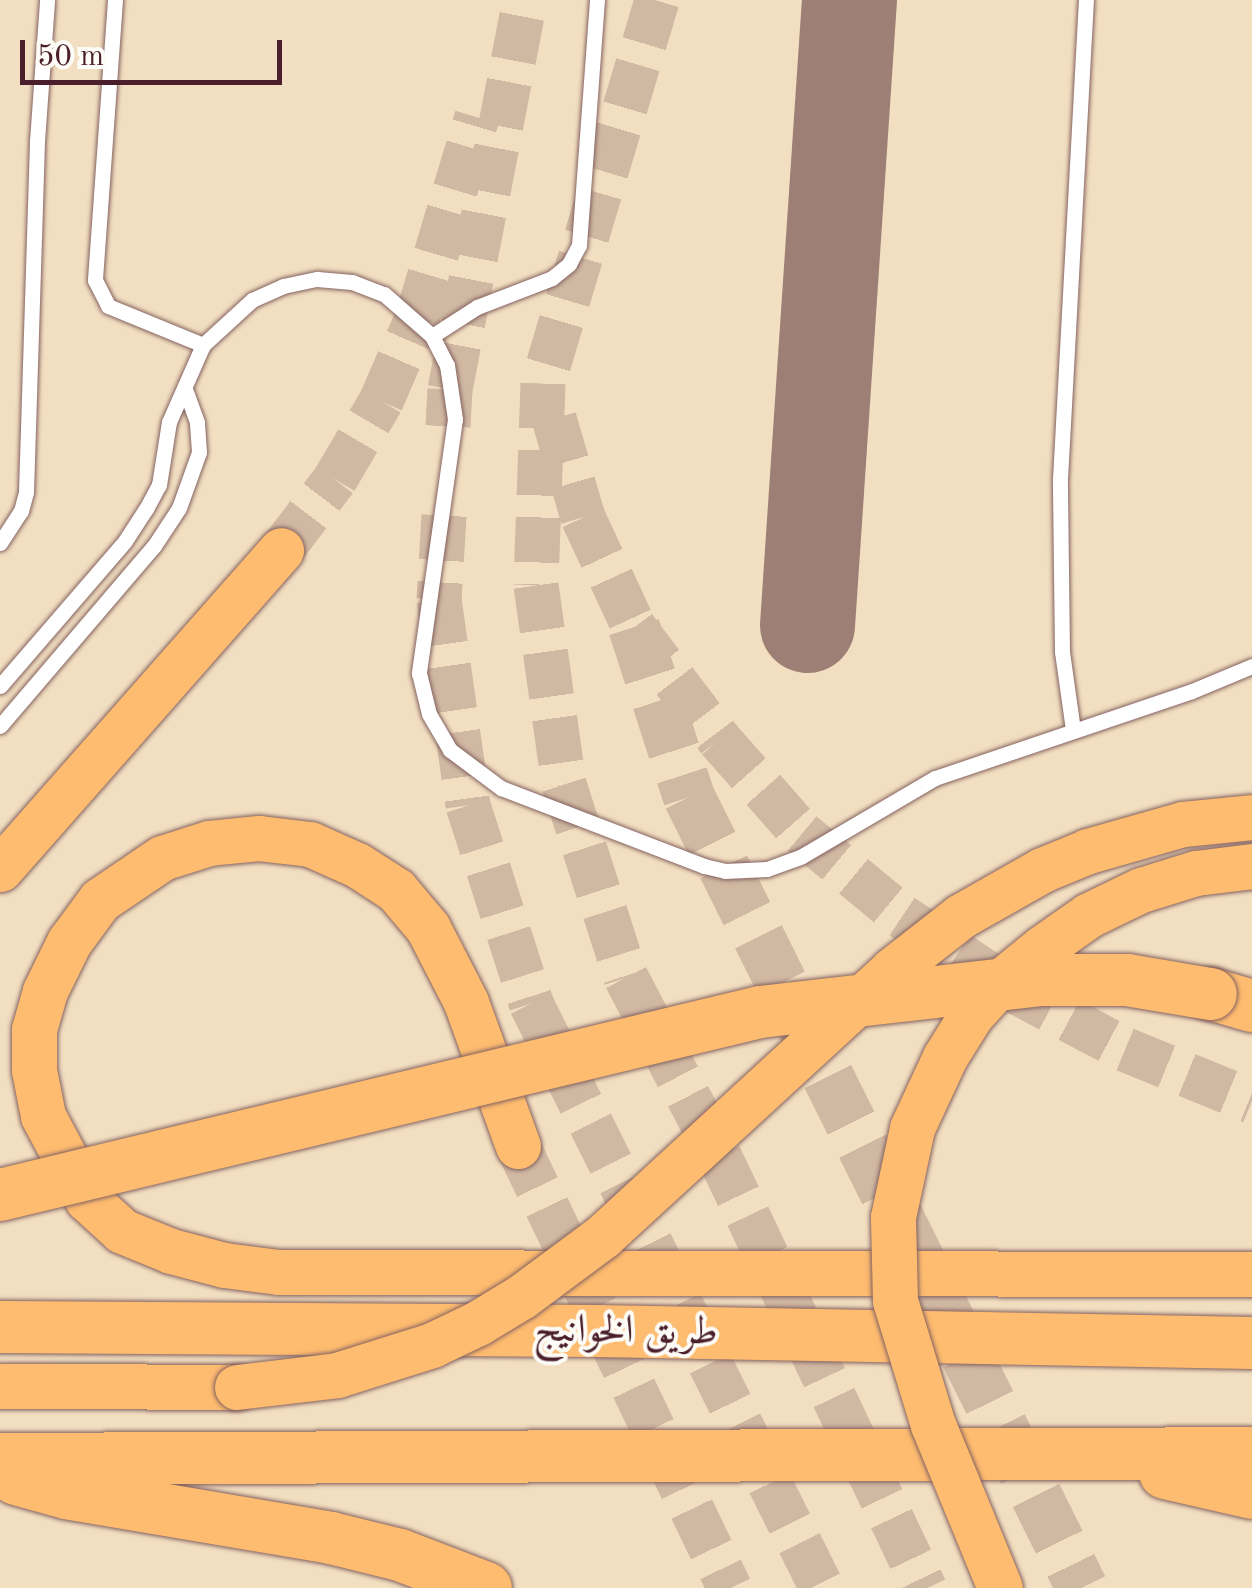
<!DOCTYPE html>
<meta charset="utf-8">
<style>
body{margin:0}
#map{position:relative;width:1252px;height:1588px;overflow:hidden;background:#f2dfc1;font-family:"Old Standard TT",Amiri,serif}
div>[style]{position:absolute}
.taxiway>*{height:95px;margin:-47.5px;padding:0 47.5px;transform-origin:47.5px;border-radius:47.5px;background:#9e7f76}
.primary-tunnel>*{height:45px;margin-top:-22.5px;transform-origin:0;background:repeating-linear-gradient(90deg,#d0b9a3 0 45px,transparent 0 67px)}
.highway-tunnel>*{height:52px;margin-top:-26px;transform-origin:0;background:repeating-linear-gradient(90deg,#d0b9a3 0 52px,transparent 0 78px)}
.roads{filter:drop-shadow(0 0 2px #856260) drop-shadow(0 0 2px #856260)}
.lane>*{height:15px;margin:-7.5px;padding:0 7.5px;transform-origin:7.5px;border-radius:7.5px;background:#fff}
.primary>*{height:45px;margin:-22.5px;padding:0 22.5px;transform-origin:22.5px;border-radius:22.5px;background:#febc70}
.highway>*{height:52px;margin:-26px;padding:0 26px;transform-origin:26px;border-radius:26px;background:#febc70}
.bridges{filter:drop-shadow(0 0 2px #856260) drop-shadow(0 0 2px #856260)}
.primary-bridge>*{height:45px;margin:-22.5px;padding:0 22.5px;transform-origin:22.5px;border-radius:22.5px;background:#febc70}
.highway-bridge>*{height:52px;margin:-26px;padding:0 26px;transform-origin:26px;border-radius:26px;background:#febc70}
span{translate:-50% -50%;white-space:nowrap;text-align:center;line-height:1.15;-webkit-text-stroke:8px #fdfcf7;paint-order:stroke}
.street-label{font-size:40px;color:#4a1f2b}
.scale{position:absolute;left:20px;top:40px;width:262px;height:45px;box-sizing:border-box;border:5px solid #4a1f2b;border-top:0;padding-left:12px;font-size:30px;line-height:35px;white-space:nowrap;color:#4a1f2b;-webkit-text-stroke:8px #fdfcf7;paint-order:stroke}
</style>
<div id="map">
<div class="taxiway">
<i style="left:807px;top:625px;width:626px;rotate:-86.16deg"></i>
</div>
<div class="primary-tunnel">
<i style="left:657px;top:0;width:400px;rotate:106.6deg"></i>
<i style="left:543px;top:383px;width:202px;rotate:92deg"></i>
<i style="left:536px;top:585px;width:201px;rotate:82deg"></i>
<i style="left:564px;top:784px;width:203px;rotate:72.2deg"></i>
<i style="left:626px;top:977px;width:201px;rotate:62.4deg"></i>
<i style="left:719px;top:1155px;width:480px;rotate:64.6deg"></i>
<i style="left:554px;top:418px;width:103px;rotate:73.7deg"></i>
<i style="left:583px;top:517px;width:121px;rotate:65.1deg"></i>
<i style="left:634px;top:627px;width:141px;rotate:52.8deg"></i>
<i style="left:719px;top:739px;width:125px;rotate:48.6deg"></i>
<i style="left:802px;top:833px;width:130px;rotate:39.7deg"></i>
<i style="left:902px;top:916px;width:130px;rotate:33.7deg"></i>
<i style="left:1010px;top:988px;width:130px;rotate:27.9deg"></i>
<i style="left:1125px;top:1049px;width:137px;rotate:22.3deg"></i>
<i style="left:448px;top:426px;width:37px;rotate:-87deg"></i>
<i style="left:450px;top:389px;width:396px;rotate:-79.1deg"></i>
<i style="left:444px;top:515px;width:84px;rotate:93.4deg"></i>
<i style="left:439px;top:599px;width:208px;rotate:82deg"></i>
<i style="left:468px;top:805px;width:208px;rotate:72.3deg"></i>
<i style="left:531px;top:1003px;width:653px;rotate:63.55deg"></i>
<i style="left:281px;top:550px;width:89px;rotate:-52.7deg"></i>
<i style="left:335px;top:479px;width:91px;rotate:-59.5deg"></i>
<i style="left:381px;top:401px;width:90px;rotate:-66.6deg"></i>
<i style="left:417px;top:318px;width:210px;rotate:-73.4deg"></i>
<i style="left:518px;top:1146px;width:490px;rotate:64.4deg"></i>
</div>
<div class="highway-tunnel">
<i style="left:634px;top:627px;width:179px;rotate:72.1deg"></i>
<i style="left:689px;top:797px;width:883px;rotate:63.58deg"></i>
</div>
<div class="roads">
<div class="lane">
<i style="left:115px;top:0;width:281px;rotate:94.1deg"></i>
<i style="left:95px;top:280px;width:29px;rotate:63deg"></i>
<i style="left:108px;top:306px;width:103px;rotate:22.3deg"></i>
<i style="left:432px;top:336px;width:54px;rotate:-32.8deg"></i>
<i style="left:477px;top:307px;width:80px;rotate:-21.1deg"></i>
<i style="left:552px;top:278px;width:22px;rotate:-39deg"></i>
<i style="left:569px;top:264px;width:21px;rotate:-62deg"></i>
<i style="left:579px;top:245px;width:246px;rotate:-85.8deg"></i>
<i style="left:0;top:543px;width:38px;rotate:-57deg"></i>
<i style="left:21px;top:511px;width:20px;rotate:-75deg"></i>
<i style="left:26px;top:492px;width:351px;rotate:-88.2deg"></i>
<i style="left:37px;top:141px;width:141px;rotate:-85.9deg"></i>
<i style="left:0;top:686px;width:191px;rotate:-49.2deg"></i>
<i style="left:125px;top:541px;width:38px;rotate:-57deg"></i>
<i style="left:146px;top:509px;width:27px;rotate:-62deg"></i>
<i style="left:159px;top:485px;width:64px;rotate:-81deg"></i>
<i style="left:169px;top:422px;width:84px;rotate:-66.2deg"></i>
<i style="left:203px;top:345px;width:67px;rotate:-42.6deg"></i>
<i style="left:252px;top:300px;width:34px;rotate:-24deg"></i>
<i style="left:283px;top:286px;width:35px;rotate:-12deg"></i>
<i style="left:317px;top:279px;width:35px;rotate:5deg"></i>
<i style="left:352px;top:282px;width:34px;rotate:21deg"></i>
<i style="left:384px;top:294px;width:64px;rotate:41.2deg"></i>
<i style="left:432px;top:336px;width:33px;rotate:63deg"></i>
<i style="left:447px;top:365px;width:55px;rotate:81.6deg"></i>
<i style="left:455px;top:419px;width:257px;rotate:98.1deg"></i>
<i style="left:419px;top:673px;width:42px;rotate:76.3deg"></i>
<i style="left:429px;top:714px;width:42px;rotate:59.7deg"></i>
<i style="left:450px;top:750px;width:64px;rotate:36.7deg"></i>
<i style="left:501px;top:788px;width:217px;rotate:21deg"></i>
<i style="left:704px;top:866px;width:22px;rotate:13deg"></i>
<i style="left:725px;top:871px;width:42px;rotate:-2.7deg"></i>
<i style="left:767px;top:869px;width:37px;rotate:-20deg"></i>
<i style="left:802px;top:856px;width:154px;rotate:-30.4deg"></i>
<i style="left:935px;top:778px;width:271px;rotate:-18.7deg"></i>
<i style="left:1192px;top:691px;width:65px;rotate:-22.6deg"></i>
<i style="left:0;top:726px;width:237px;rotate:-49.5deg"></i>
<i style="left:154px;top:546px;width:45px;rotate:-56.7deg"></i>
<i style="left:179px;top:508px;width:59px;rotate:-70.3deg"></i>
<i style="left:199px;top:452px;width:30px;rotate:-94deg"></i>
<i style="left:197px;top:422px;width:33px;rotate:-110deg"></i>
<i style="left:1073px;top:730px;width:79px;rotate:-98deg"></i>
<i style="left:1062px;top:652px;width:173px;rotate:-90.7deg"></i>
<i style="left:1060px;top:479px;width:480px;rotate:-86.9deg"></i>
</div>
<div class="primary">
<i style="left:0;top:869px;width:425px;rotate:-48.6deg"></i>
<i style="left:518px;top:1146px;width:153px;rotate:-109.9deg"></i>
<i style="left:466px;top:1002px;width:83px;rotate:-117.2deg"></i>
<i style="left:428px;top:928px;width:50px;rotate:-130.1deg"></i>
<i style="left:396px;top:890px;width:46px;rotate:-147.3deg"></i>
<i style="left:357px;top:865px;width:51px;rotate:-155.9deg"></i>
<i style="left:310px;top:844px;width:51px;rotate:-173.3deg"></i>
<i style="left:259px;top:838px;width:50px;rotate:174.3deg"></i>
<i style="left:209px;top:843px;width:49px;rotate:162.3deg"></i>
<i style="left:162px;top:858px;width:75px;rotate:145.9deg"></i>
<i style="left:100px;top:900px;width:52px;rotate:126.4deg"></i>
<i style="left:69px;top:942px;width:55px;rotate:116.1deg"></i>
<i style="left:45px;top:991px;width:40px;rotate:106deg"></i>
<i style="left:34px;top:1029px;width:41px;rotate:90deg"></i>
<i style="left:34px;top:1070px;width:47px;rotate:78.9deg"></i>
<i style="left:43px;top:1116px;width:94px;rotate:62.1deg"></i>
<i style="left:87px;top:1199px;width:47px;rotate:42.4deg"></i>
<i style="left:122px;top:1231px;width:53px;rotate:22.2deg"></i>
<i style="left:171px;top:1251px;width:55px;rotate:14.8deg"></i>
<i style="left:224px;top:1265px;width:55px;rotate:7.3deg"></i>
<i style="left:279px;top:1272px;width:973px;rotate:0.12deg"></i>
<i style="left:0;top:1386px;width:237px;rotate:0.2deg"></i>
</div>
<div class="highway">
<i style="left:1211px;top:994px;width:43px;rotate:16.3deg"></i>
<i style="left:0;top:1327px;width:596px;rotate:0.38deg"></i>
<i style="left:596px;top:1331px;width:656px;rotate:1.05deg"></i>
<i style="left:0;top:1459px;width:1252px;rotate:-0.27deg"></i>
<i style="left:1165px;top:1473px;width:89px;rotate:12.9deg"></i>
<i style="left:16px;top:1479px;width:52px;rotate:15.6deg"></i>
<i style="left:66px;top:1493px;width:269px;rotate:9.6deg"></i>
<i style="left:331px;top:1538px;width:71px;rotate:13.8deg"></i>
<i style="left:400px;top:1555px;width:92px;rotate:21deg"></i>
</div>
</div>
<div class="bridges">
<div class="primary-bridge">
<i style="left:237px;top:1387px;width:101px;rotate:-6.8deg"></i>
<i style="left:337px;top:1375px;width:100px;rotate:-17.5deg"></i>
<i style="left:432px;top:1345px;width:51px;rotate:-25.6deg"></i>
<i style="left:478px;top:1323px;width:50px;rotate:-31.2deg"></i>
<i style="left:521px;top:1297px;width:102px;rotate:-36.6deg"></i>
<i style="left:603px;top:1236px;width:393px;rotate:-42.6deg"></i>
<i style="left:892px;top:970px;width:88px;rotate:-38deg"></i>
<i style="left:961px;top:916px;width:93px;rotate:-29.6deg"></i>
<i style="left:1042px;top:870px;width:50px;rotate:-22.4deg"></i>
<i style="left:1088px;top:851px;width:99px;rotate:-15.9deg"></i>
<i style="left:1183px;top:824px;width:69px;rotate:-5.8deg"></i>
<i style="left:1000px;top:1588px;width:176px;rotate:-112.3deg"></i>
<i style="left:933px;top:1425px;width:130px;rotate:-107deg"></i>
<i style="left:895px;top:1301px;width:84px;rotate:-91.4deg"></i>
<i style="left:893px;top:1217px;width:91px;rotate:-77.9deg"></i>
<i style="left:912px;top:1128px;width:78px;rotate:-65.1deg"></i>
<i style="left:945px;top:1057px;width:49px;rotate:-58.2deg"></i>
<i style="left:971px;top:1015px;width:49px;rotate:-47.5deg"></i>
<i style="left:1004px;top:979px;width:49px;rotate:-39.2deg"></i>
<i style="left:1042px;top:948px;width:57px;rotate:-35.1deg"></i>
<i style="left:1089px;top:915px;width:58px;rotate:-25.7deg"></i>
<i style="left:1141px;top:890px;width:58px;rotate:-17.2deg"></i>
<i style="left:1196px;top:873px;width:56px;rotate:-7.1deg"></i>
</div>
<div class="highway-bridge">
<i style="left:0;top:1195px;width:782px;rotate:-13.54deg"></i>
<i style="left:760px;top:1012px;width:284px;rotate:-6.5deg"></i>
<i style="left:1042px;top:980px;width:85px"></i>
<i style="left:1127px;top:980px;width:85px;rotate:9.5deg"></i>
</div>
</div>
<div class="street-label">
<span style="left:626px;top:1332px;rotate:1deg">طريق الخوانيج</span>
</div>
<div class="scale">50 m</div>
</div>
